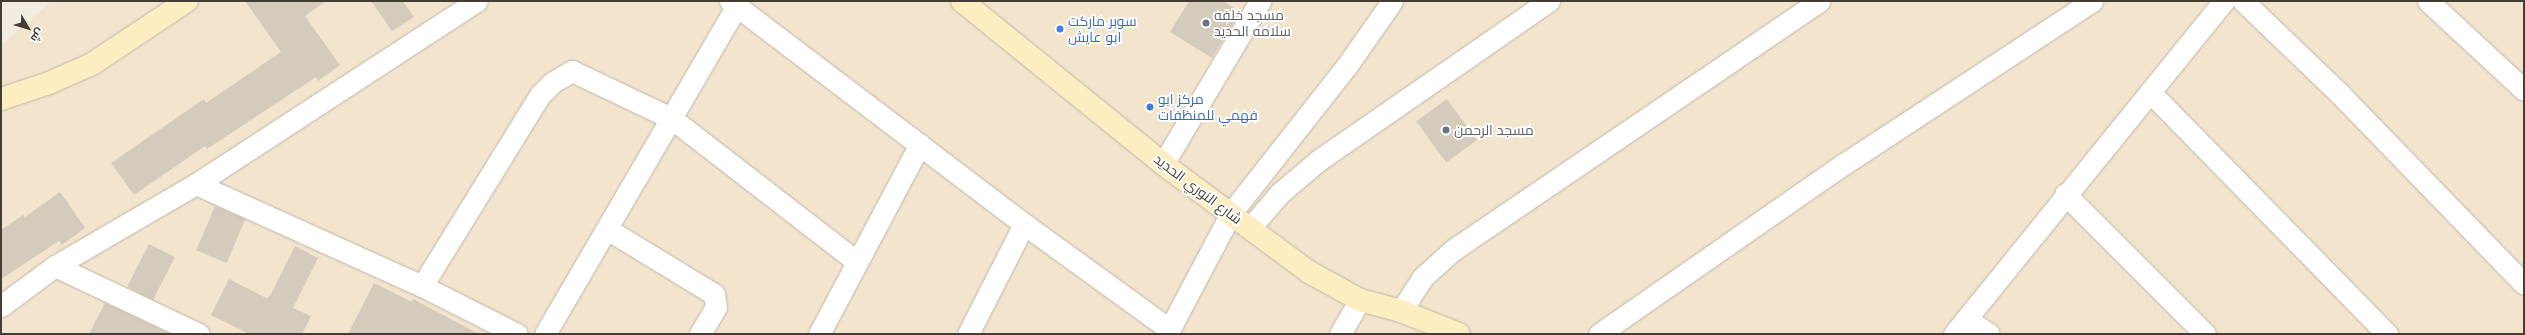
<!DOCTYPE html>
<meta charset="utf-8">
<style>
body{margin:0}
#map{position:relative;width:2525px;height:335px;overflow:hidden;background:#f1ede3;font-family:Inter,Cairo,sans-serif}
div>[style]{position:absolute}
.commercial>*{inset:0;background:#f3e4ce}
.building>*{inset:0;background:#d5cbbc;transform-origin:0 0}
.roads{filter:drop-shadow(0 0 1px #bfb7a9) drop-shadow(0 0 1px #bfb7a9)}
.street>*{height:21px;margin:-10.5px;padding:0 10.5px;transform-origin:10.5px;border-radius:10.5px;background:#fff}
.secondary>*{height:22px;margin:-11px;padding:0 11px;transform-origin:11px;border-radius:11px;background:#fdeec1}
.dots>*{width:11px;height:11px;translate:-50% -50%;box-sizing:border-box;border:2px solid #fff;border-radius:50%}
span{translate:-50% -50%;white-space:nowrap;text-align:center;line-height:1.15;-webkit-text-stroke:3.5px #fff;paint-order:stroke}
.worship-label{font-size:14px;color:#5b616d}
.left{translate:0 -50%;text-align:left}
.shop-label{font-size:14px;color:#366cbe}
.street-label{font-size:14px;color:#433d34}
.frame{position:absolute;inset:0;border:2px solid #433d34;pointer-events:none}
.north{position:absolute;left:8px;top:8px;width:40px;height:40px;-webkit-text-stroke:3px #fff;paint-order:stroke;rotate:128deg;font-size:11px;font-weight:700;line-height:16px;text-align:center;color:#433d34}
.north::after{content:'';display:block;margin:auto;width:14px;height:18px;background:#433d34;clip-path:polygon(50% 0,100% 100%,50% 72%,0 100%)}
</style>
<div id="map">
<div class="commercial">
<i style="clip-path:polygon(52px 1px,2524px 1px,2524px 334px,1px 334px,1px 45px)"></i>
</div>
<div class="building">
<i style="clip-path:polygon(245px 1px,326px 1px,305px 16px,340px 65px,318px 81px,316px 77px,207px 149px,205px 146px,134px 195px,111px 163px,204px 99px,206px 103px,281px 52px)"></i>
<i style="clip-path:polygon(371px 1px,403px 1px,414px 17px,392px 31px)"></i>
<i style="clip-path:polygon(1189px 1px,1223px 1px,1240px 12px,1212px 58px,1170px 32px)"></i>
<i style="left:1447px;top:99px;width:51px;height:38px;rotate:54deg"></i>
<i style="clip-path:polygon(60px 192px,85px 228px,62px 245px,59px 241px,1px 279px,1px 230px,23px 215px,25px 217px)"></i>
<i style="left:215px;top:206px;width:33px;height:48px;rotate:23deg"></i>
<i style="left:149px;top:244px;width:29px;height:48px;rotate:27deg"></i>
<i style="clip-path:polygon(295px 246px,318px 258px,293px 308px,311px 316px,302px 334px,249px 334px,211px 315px,229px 279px,266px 298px,270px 296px)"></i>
<i style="clip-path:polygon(374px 283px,412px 302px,413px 299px,479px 334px,348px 334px)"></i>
<i style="clip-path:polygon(105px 303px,152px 325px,170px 334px,89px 334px)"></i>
</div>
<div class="roads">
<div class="street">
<i style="left:730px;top:1px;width:369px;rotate:37.2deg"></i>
<i style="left:1024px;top:224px;width:179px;rotate:35.9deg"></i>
<i style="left:2243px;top:1px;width:132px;rotate:43.8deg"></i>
<i style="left:2338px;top:92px;width:267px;rotate:45.9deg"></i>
<i style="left:2428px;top:1px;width:131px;rotate:42.8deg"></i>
<i style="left:2150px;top:92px;width:339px;rotate:45.6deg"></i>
<i style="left:1163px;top:164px;width:190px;rotate:-59.2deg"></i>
<i style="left:196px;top:184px;width:248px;rotate:24.3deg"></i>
<i style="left:422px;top:286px;width:106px;rotate:26.8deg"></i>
<i style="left:2065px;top:194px;width:198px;rotate:45deg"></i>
<i style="left:1250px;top:228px;width:46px;rotate:-49.4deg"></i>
<i style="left:1280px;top:193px;width:51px;rotate:-40.2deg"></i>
<i style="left:1319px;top:160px;width:280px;rotate:-34.7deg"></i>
<i style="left:607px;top:229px;width:125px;rotate:31.3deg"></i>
<i style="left:714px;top:294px;width:13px;rotate:81deg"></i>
<i style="left:716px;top:307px;width:31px;rotate:121deg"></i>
<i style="left:55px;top:266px;width:159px;rotate:25.3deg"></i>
<i style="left:422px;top:286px;width:225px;rotate:-58.3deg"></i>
<i style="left:540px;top:95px;width:18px;rotate:-45deg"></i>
<i style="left:553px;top:82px;width:22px;rotate:-30deg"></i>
<i style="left:572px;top:71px;width:110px;rotate:25.4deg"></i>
<i style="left:671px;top:118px;width:235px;rotate:37.7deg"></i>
<i style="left:1px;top:306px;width:67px;rotate:-36.5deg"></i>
<i style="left:55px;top:266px;width:163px;rotate:-30.2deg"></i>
<i style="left:196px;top:184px;width:335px;rotate:-33.1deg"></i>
<i style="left:1401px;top:311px;width:40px;rotate:-57.1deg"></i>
<i style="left:1423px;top:277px;width:40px;rotate:-42deg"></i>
<i style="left:1453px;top:250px;width:443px;rotate:-34.2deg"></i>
<i style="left:1966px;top:319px;width:27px;rotate:33deg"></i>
<i style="left:545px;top:334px;width:380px;rotate:-59.7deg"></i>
<i style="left:819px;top:334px;width:215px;rotate:-62deg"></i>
<i style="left:968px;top:334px;width:123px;rotate:-63deg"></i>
<i style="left:1167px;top:334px;width:137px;rotate:-62.1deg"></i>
<i style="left:1231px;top:213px;width:186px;rotate:-51.8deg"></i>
<i style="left:1346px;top:67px;width:80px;rotate:-55.1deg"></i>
<i style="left:1340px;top:334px;width:39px;rotate:-60deg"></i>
<i style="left:1599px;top:334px;width:298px;rotate:-34.8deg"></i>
<i style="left:1844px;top:164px;width:297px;rotate:-33.3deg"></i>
<i style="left:1954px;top:334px;width:429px;rotate:-51deg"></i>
</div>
<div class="secondary">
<i style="left:962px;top:1px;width:259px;rotate:39deg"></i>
<i style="left:1163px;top:164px;width:182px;rotate:36.5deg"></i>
<i style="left:1309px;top:272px;width:58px;rotate:28.8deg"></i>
<i style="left:1360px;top:300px;width:42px;rotate:15deg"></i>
<i style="left:1401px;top:311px;width:62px;rotate:21.6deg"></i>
<i style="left:1px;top:99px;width:51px;rotate:-18.4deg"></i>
<i style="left:49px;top:83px;width:47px;rotate:-23.8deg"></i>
<i style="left:92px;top:64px;width:114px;rotate:-33.6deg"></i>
</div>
</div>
<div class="dots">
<i style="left:1206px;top:23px;background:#6b7280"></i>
<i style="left:1060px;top:29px;background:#3f7fe0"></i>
<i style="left:1150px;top:107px;background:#3f7fe0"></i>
<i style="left:1446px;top:130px;background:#6b7280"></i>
</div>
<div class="worship-label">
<span class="left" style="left:1214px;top:23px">مسجد خلفه<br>سلامه الحديد</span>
<span class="left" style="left:1454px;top:130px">مسجد الرحمن</span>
</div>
<div class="shop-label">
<span class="left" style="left:1068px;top:29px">سوبر ماركت<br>ابو عايش</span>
<span class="left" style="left:1158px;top:107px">مركز ابو<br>فهمي للمنظفات</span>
</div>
<div class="street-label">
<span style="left:1198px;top:189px;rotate:37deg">شارع النوري الحديد</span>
</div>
<div class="frame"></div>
<div class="north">ش</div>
</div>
